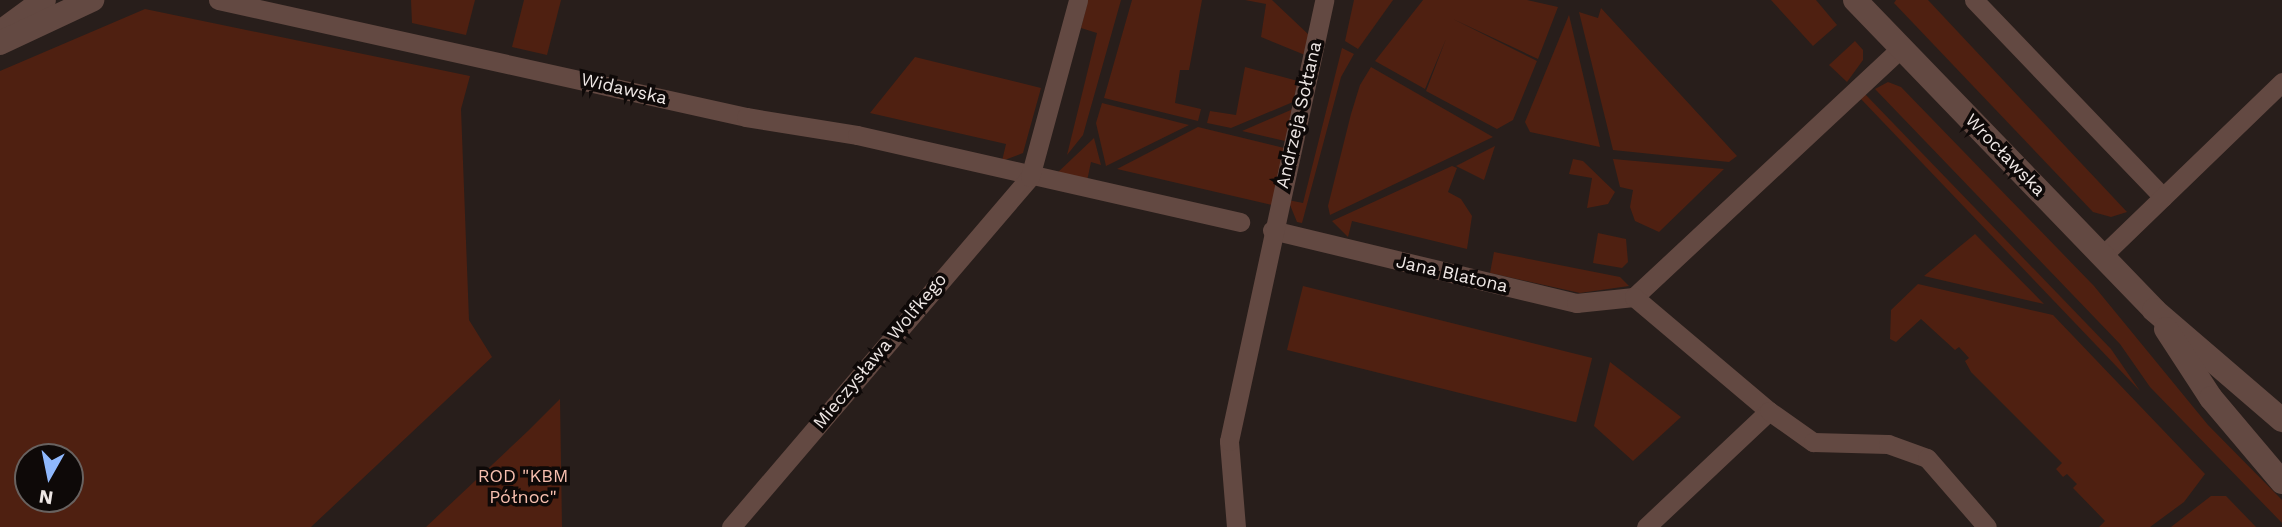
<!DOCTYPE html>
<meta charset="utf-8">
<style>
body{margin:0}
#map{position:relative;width:2282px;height:527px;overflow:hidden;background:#281e1b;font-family:"Work Sans",sans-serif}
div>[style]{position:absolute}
.green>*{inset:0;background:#4f2011;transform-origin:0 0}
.minor>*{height:19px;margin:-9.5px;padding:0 9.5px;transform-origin:9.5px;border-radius:9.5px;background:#634942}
.tertiary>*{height:24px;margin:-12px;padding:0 12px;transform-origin:12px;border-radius:12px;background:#634942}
span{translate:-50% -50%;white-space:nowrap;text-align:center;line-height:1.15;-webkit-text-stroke:7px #0e0908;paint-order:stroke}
.street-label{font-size:18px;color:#eee7e5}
.park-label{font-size:18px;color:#f7bfaf}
.north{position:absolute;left:14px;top:443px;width:70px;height:70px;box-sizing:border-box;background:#0e0908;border:2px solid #686260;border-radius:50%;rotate:189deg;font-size:19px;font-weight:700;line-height:28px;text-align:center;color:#eee7e5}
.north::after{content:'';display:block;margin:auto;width:24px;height:32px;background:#8fb8fd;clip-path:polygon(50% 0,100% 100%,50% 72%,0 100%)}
</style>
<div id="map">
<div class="green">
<i style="clip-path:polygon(411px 0,475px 0,466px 35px,412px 23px)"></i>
<i style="clip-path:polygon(524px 0,561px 0,547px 55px,512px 47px)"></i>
<i style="clip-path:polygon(1088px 0,1121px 0,1083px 135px,1067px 155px,1097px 33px,1081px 28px)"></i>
<i style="clip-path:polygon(1132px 0,1202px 0,1189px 70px,1180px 70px,1175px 103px,1201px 109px,1198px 121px,1104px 98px)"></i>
<i style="clip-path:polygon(1245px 0,1272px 0,1309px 35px,1305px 55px,1261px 37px,1266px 4px)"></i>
<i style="clip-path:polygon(1354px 0,1393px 0,1358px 49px,1345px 41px)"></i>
<i style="clip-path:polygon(1423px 0,1527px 0,1558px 7px,1538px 59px,1453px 19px,1537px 61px,1513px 120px,1497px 129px,1426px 91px,1446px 39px,1425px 89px,1375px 61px)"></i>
<i style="clip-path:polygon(1771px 0,1816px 0,1837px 25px,1813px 46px)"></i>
<i style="clip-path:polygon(1896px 0,1928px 0,2127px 212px,2111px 217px,2093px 212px,1894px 3px)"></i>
<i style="clip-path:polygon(1601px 8px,1737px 156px,1729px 162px,1613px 150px,1579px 12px,1598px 18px)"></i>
<i style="clip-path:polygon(evenodd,145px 9px,470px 76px,461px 109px,469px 320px,492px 357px,311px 527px,0 527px,0 71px,145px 9px,70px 457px,70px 499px,28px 499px,28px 457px,70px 457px)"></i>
<i style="clip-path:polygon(1569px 15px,1600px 147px,1530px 132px,1525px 122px)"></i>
<i style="clip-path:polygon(1855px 41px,1863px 50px,1863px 60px,1847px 82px,1829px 65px)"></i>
<i style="clip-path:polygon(1342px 48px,1354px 54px,1341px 77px,1302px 223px,1297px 222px,1288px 200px,1303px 203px)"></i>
<i style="clip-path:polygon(915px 57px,1041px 88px,1023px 153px,1002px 161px,1006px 144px,870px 113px)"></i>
<i style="clip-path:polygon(1245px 67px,1298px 81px,1293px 102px,1231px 128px,1207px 123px,1210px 111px,1236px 115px)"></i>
<i style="clip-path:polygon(1371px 67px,1493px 137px,1330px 215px,1328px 206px,1351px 114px,1360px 85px)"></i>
<i style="clip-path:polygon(1888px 82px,1901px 87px,2094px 286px,2208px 425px,2282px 500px,2282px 523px,2150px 387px,2120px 344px,1875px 89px)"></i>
<i style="clip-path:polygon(1865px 94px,2111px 349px,2140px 391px,1861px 99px)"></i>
<i style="clip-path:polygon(1102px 103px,1189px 125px,1106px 166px,1096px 123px)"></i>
<i style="clip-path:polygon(1293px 109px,1285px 141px,1242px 131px)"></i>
<i style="clip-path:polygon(1198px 127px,1284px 148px,1272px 205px,1117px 169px)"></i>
<i style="clip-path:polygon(1094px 138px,1101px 165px,1091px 162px,1087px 181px,1055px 175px)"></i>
<i style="clip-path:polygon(1495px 146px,1484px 180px,1456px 166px)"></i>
<i style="clip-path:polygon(1573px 159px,1583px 161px,1615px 192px,1608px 204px,1587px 208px,1592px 178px,1569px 174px)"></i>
<i style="clip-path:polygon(1613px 159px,1724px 169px,1659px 232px,1635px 221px,1630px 207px,1633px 190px,1620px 187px)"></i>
<i style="clip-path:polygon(1452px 166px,1457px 168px,1448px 192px,1461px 199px,1472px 216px,1467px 249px,1352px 221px,1348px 237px,1332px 221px)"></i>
<i style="clip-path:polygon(1598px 233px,1626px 239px,1628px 262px,1622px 268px,1593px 263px)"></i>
<i style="clip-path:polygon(1975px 234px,2044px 304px,1924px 276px)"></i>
<i style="clip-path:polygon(1494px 252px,1620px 277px,1629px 286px,1580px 293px,1490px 273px)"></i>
<i style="clip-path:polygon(1918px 284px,2053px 315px,2205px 474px,2184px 502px,2150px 527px,2099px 527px,2105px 521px,2073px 488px,2077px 484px,2067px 474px,2063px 477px,2056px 469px,2062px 463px,1971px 372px,1965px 361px,1969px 358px,1959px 347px,1955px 350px,1921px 319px,1896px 342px,1890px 339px,1891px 310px)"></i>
<i style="left:1303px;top:286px;width:298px;height:66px;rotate:14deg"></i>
<i style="clip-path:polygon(1610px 362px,1681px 417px,1633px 461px,1594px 426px)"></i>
<i style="clip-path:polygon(560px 399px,562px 527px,426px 527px,529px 430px)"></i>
<i style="clip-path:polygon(2211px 496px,2226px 496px,2256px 527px,2171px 527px)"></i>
</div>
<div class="minor">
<i style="left:218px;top:0;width:541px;rotate:12.49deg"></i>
<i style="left:746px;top:117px;width:112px;rotate:9.2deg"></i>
<i style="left:857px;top:135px;width:393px;rotate:12.8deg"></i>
<i style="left:1974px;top:0;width:273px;rotate:46.2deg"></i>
<i style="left:1272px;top:230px;width:313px;rotate:13.5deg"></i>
<i style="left:1576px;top:303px;width:58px;rotate:-5.9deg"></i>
<i style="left:1634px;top:297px;width:364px;rotate:-43deg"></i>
<i style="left:2103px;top:255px;width:249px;rotate:-44deg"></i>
<i style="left:1634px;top:297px;width:177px;rotate:40.2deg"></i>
<i style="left:1769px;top:411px;width:169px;rotate:136.7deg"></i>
<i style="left:1769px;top:411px;width:54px;rotate:35.2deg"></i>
<i style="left:1813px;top:442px;width:75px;rotate:1.5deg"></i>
<i style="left:1888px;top:444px;width:41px;rotate:19.7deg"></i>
<i style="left:1927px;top:458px;width:91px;rotate:49deg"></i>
<i style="left:731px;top:527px;width:460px;rotate:-49.5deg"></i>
<i style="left:1030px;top:177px;width:183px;rotate:-74.8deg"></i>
<i style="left:1236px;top:527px;width:86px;rotate:-94.7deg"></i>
<i style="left:1229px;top:441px;width:451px;rotate:-77.8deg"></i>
</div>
<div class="tertiary">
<i style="left:1855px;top:0;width:431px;rotate:46deg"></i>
<i style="left:2154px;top:310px;width:169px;rotate:40.7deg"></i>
<i style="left:2px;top:31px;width:52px;rotate:-36.4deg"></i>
<i style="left:0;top:43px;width:102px;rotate:-25.1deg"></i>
<i style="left:2166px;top:329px;width:82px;rotate:56.9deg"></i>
<i style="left:2211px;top:398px;width:110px;rotate:49.8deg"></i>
</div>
<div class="street-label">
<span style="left:624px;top:89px;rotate:13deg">Widawska</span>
<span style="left:1299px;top:115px;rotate:-77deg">Andrzeja Sołtana</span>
<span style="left:2005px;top:155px;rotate:46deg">Wrocławska</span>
<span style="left:1452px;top:274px;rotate:13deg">Jana Blatona</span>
<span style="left:880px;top:351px;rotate:-50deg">Mieczysława Wolfkego</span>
</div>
<div class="park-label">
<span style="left:523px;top:487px">ROD "KBM<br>Północ"</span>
</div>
<div class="north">N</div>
</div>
